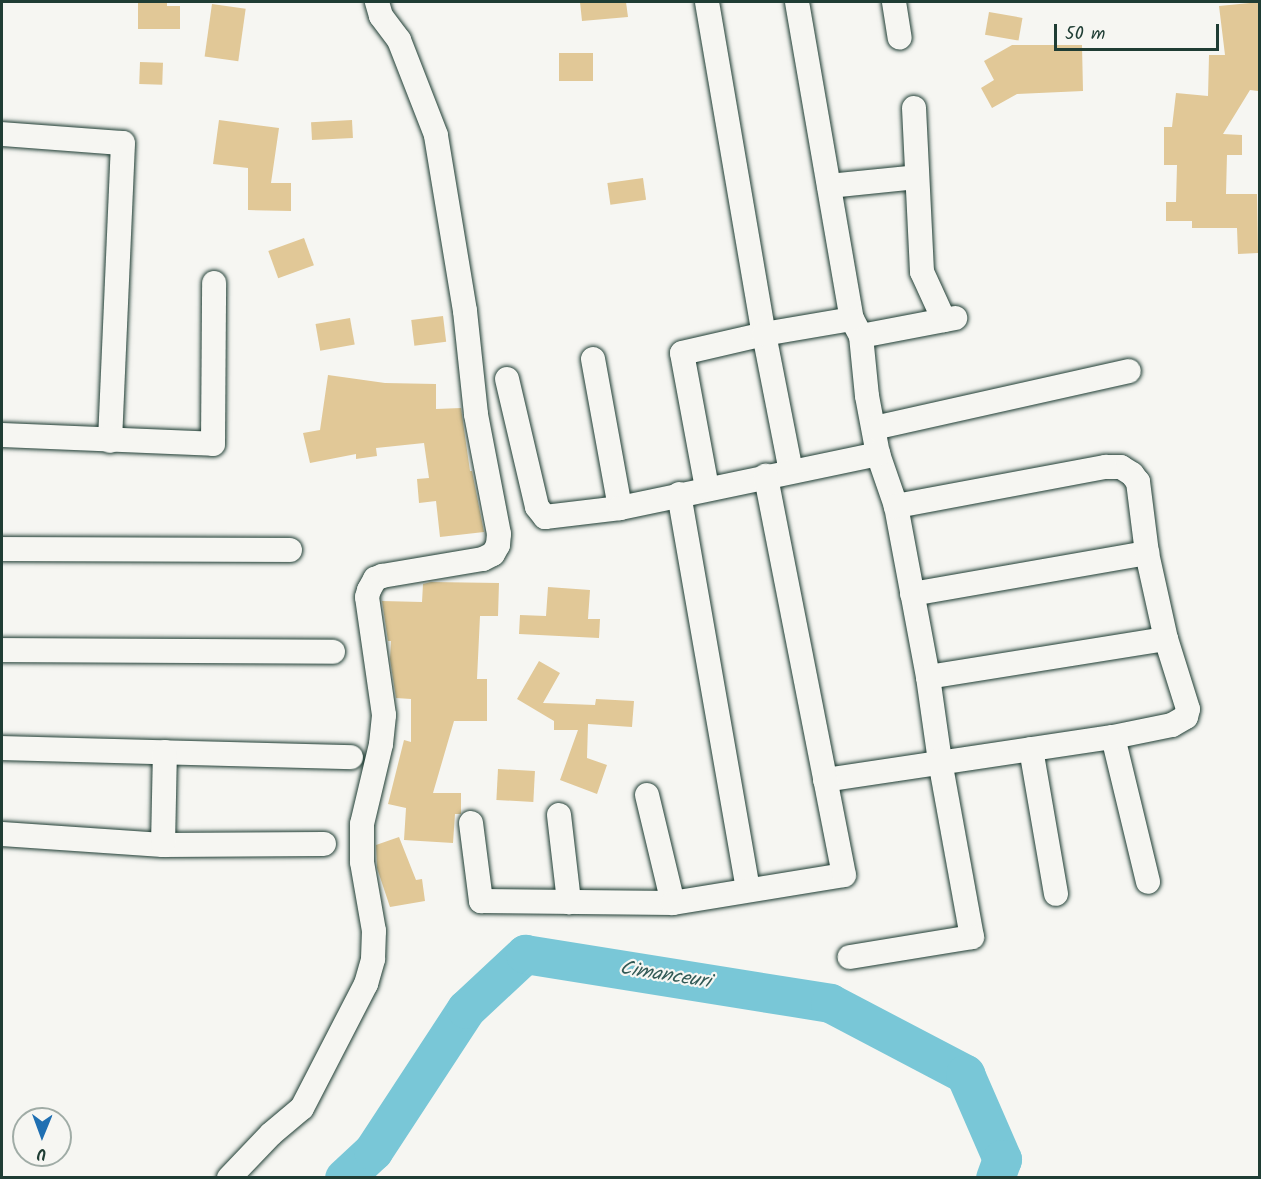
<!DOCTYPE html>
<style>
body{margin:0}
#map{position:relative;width:1261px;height:1179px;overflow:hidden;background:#f6f6f2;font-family:Kalam,sans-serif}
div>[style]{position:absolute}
.river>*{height:39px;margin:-19.5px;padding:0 19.5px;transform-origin:19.5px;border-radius:19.5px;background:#79c7d7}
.building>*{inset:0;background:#e1c897;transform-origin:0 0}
.roads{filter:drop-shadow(0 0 2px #1f3d34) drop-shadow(0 0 2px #1f3d34)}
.minor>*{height:24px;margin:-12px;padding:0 12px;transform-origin:12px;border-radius:12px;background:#f6f6f2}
span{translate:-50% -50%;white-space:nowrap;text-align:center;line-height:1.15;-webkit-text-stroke:4.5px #f6f6f2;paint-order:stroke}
.water-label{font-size:20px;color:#315955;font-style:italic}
.frame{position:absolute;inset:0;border:3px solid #1f3d34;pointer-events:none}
.north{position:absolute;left:12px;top:1107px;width:60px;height:60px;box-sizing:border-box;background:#f6f6f2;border:2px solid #a0aca6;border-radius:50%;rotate:181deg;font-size:16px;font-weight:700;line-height:24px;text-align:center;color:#1f3d34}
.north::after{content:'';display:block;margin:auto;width:21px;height:27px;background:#1f6fb2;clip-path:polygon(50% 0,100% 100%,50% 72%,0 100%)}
.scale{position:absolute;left:1054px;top:24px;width:165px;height:27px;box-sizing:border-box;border:3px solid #1f3d34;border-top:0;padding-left:8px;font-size:18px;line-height:21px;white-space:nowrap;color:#1f3d34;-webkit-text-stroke:4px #f6f6f2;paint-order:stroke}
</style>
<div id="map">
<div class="river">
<i style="left:344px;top:1178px;width:40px;rotate:-43deg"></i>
<i style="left:373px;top:1151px;width:170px;rotate:-56.8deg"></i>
<i style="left:466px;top:1009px;width:81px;rotate:-43deg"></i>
<i style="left:525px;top:954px;width:309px;rotate:9.1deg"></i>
<i style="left:830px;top:1003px;width:153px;rotate:27.7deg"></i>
<i style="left:965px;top:1074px;width:93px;rotate:66.5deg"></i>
<i style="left:1002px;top:1159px;width:20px;rotate:110deg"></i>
</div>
<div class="building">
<i style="clip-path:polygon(138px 2px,167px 2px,167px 6px,180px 6px,180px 29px,138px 29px)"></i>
<i style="clip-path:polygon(580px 2px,626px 2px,628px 17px,582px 21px)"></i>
<i style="clip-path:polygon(1260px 2px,1258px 91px,1250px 90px,1223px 134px,1242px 135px,1242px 155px,1227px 155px,1226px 194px,1257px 194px,1258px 253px,1238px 254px,1237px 228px,1192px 228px,1192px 221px,1166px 221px,1166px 202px,1176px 202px,1177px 165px,1164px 165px,1164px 127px,1172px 127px,1176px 93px,1208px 96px,1209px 55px,1225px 55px,1219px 6px)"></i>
<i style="left:212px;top:4px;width:34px;height:53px;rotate:8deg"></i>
<i style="left:989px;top:12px;width:34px;height:23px;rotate:10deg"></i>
<i style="clip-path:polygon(1012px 45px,1082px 45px,1083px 91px,1017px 94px,992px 108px,981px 88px,994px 80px,984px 61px)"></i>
<i style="left:593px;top:53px;width:28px;height:34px;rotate:90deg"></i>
<i style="left:140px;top:62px;width:23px;height:22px;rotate:2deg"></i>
<i style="clip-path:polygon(219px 120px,279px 128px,271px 183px,291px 183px,291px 211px,248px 210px,248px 168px,213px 164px)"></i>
<i style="left:352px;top:120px;width:18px;height:41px;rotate:87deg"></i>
<i style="left:643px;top:178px;width:22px;height:36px;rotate:82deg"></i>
<i style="left:304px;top:238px;width:29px;height:38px;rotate:70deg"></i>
<i style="left:443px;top:316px;width:26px;height:32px;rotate:83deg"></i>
<i style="left:350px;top:318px;width:27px;height:35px;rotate:80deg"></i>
<i style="clip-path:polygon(328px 375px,385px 383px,436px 384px,436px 409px,461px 408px,470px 471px,472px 471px,484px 532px,440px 537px,436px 501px,419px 503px,417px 479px,429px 478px,424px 443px,376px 448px,377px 456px,356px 459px,356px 454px,310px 463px,303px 433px,320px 430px)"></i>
<i style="clip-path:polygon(431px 582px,499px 583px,498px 616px,480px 616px,477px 679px,487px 679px,487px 721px,454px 721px,433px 793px,461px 793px,461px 814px,455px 814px,453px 843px,404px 840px,406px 808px,388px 804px,404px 740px,411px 742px,411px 699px,396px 698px,390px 659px,391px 641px,388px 641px,382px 601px,422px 602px,423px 584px)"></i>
<i style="clip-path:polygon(548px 587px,590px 590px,588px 619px,600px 619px,599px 638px,519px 634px,520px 615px,546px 616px)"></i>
<i style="clip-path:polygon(539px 661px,560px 673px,543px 703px,595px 705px,596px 699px,634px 701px,632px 727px,588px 724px,587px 758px,607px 765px,597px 794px,560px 780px,578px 730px,554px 730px,554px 721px,517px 699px)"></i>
<i style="left:498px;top:769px;width:37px;height:31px;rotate:3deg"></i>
<i style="clip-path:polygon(399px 837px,416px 880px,422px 879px,425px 901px,390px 907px,377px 868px,376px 845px)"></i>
</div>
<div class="roads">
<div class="minor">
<i style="left:707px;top:2px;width:337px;rotate:80.3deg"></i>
<i style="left:764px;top:334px;width:140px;rotate:78.9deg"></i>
<i style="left:797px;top:2px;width:322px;rotate:80.2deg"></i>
<i style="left:852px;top:319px;width:19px;rotate:62deg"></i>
<i style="left:861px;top:336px;width:60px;rotate:84.3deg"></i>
<i style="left:867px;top:396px;width:59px;rotate:79.3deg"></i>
<i style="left:878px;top:454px;width:55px;rotate:70.9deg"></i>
<i style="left:896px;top:506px;width:174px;rotate:79.4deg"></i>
<i style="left:928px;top:677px;width:85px;rotate:81.9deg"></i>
<i style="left:940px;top:761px;width:179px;rotate:79.7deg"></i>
<i style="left:972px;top:937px;width:124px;rotate:170.7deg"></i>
<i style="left:894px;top:2px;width:36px;rotate:81deg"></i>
<i style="left:914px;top:108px;width:164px;rotate:87.2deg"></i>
<i style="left:922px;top:272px;width:53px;rotate:65.4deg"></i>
<i style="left:2px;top:134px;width:121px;rotate:4.3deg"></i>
<i style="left:123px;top:143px;width:298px;rotate:92.5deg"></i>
<i style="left:829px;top:186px;width:88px;rotate:-5.8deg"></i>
<i style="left:861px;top:336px;width:96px;rotate:-10.8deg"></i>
<i style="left:593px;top:359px;width:151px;rotate:79.7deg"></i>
<i style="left:507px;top:379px;width:131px;rotate:76.8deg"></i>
<i style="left:537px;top:507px;width:13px;rotate:51deg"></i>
<i style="left:545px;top:517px;width:76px;rotate:-6.8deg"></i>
<i style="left:620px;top:508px;width:264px;rotate:-11.8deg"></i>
<i style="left:874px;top:428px;width:261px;rotate:-12.6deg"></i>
<i style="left:2px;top:435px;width:211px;rotate:2.4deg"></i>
<i style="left:213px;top:444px;width:161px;rotate:-89.6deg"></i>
<i style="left:707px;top:488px;width:137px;rotate:-100.5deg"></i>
<i style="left:682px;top:353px;width:84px;rotate:-13deg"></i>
<i style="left:764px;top:334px;width:89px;rotate:-9.7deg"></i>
<i style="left:679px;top:494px;width:402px;rotate:80.1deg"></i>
<i style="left:2px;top:549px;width:288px;rotate:0.2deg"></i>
<i style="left:912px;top:594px;width:239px;rotate:-9.9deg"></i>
<i style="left:2px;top:650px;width:331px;rotate:0.3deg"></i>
<i style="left:928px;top:677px;width:241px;rotate:-9.1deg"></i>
<i style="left:1113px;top:737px;width:149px;rotate:76.4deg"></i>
<i style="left:2px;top:748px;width:349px;rotate:1.5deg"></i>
<i style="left:1031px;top:749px;width:147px;rotate:80.2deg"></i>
<i style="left:825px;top:780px;width:291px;rotate:-8.5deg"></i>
<i style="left:1113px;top:737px;width:60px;rotate:-11.5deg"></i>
<i style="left:1172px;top:725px;width:16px;rotate:-30deg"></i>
<i style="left:1186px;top:717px;width:8px;rotate:-76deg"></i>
<i style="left:1188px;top:709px;width:73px;rotate:-107.4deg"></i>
<i style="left:1166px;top:639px;width:88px;rotate:-102.5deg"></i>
<i style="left:1147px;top:553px;width:72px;rotate:-97.2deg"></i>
<i style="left:1138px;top:482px;width:10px;rotate:-127deg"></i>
<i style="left:1132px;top:474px;width:13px;rotate:-148deg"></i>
<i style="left:1121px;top:467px;width:16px;rotate:180deg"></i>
<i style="left:1105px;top:467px;width:213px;rotate:169.4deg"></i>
<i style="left:647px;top:795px;width:111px;rotate:76.5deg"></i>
<i style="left:559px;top:815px;width:88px;rotate:83.4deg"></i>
<i style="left:471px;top:823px;width:79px;rotate:82.7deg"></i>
<i style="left:481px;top:901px;width:192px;rotate:0.6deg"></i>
<i style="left:673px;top:903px;width:173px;rotate:-9.3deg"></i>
<i style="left:844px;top:875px;width:407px;rotate:-101.1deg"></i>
<i style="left:2px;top:834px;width:161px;rotate:3.9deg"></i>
<i style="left:163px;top:845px;width:161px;rotate:-0.4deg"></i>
<i style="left:163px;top:845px;width:93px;rotate:-88.8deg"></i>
<i style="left:229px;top:1178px;width:61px;rotate:-46.3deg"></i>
<i style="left:271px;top:1134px;width:40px;rotate:-40deg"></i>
<i style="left:302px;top:1108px;width:140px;rotate:-62.7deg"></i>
<i style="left:366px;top:984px;width:26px;rotate:-74deg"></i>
<i style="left:373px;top:959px;width:28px;rotate:-88deg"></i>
<i style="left:374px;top:931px;width:70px;rotate:-99.9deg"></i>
<i style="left:362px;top:862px;width:38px;rotate:-90deg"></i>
<i style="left:362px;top:824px;width:82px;rotate:-76.6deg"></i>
<i style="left:381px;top:744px;width:29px;rotate:-84deg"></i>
<i style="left:384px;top:715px;width:119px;rotate:-98.2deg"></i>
<i style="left:367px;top:597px;width:7px;rotate:-74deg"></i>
<i style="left:369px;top:590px;width:13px;rotate:-61deg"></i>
<i style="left:375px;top:579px;width:8px;rotate:-23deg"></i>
<i style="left:382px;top:576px;width:102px;rotate:-9.6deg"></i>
<i style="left:483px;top:559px;width:11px;rotate:-27deg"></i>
<i style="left:493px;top:554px;width:10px;rotate:-61deg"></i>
<i style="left:498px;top:545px;width:11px;rotate:-85deg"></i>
<i style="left:499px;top:534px;width:122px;rotate:-100.9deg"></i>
<i style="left:476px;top:414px;width:104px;rotate:-96.1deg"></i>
<i style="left:465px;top:311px;width:178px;rotate:-99.4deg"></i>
<i style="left:436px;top:135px;width:102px;rotate:-111.3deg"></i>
<i style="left:399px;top:40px;width:30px;rotate:-127deg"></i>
<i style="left:381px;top:16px;width:15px;rotate:-106deg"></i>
</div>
</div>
<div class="water-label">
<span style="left:665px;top:976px;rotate:9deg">Cimanceuri</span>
</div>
<div class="frame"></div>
<div class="north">U</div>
<div class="scale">50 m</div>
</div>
